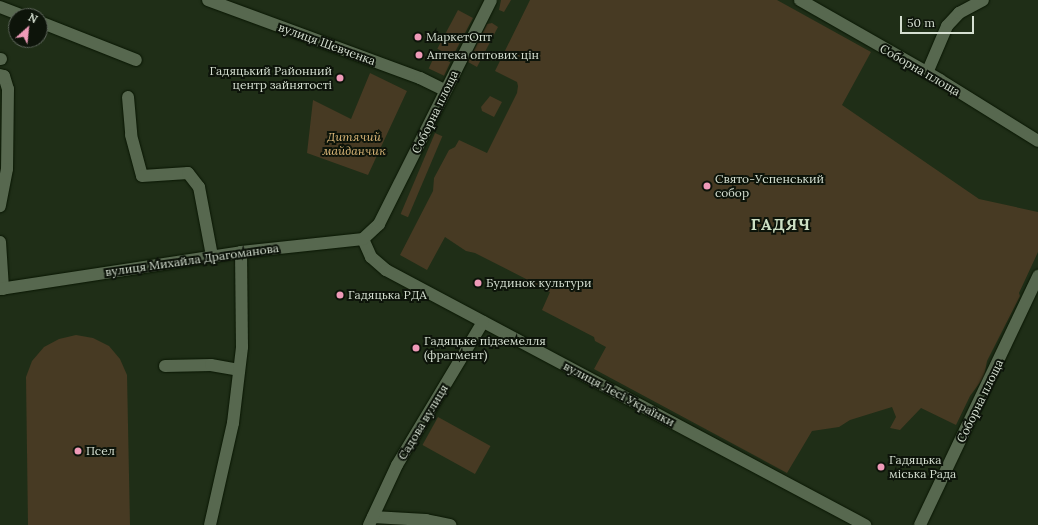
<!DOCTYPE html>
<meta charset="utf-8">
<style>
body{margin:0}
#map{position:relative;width:1038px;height:525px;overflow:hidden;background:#1f2e17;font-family:Lora,serif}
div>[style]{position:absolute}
.green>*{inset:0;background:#473a23;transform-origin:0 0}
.roads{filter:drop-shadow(0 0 1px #091603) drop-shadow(0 0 1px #091603)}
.minor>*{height:12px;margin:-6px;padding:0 6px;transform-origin:6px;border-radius:6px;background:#57684f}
.dots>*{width:11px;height:11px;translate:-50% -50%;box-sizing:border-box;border:2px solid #0d140a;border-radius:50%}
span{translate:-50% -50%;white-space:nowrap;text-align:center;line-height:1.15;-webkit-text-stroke:4px #0d140a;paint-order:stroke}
.poi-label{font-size:12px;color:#d5dfd1}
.left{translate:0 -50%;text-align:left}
.right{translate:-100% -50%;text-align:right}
.street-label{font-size:12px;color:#d5dfd1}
.park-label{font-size:12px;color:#ddb879;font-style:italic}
.district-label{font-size:16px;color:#cde0c4;font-weight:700;letter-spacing:1px}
.north{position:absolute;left:8px;top:8px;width:40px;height:40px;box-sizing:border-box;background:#0d140a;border:1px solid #5d655a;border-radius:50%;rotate:27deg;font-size:11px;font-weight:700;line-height:16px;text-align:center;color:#d5dfd1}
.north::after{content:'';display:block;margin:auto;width:14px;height:18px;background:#ef9ab8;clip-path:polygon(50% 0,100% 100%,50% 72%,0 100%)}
.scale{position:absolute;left:900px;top:16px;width:74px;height:18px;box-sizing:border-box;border:2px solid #d5dfd1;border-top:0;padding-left:5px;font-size:12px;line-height:14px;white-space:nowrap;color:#d5dfd1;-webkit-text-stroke:3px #0d140a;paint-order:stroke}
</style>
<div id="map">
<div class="green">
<i style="clip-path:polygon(501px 0,511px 0,504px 12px,499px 10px)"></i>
<i style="clip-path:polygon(530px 0,777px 0,871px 52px,842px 105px,979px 199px,1038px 212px,1038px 252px,1019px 293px,1020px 296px,987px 361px,984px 377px,970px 396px,956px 425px,921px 408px,900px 430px,890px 428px,896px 417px,892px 407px,850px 420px,839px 427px,812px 431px,787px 473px,594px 369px,606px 347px,595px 341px,594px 337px,542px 310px,550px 292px,532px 285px,526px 279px,475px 253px,466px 251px,445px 237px,427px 270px,400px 255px,433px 191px,434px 178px,449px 150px,455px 147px,459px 140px,487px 153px,517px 93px,518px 86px,517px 82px,495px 71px)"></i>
<i style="left:458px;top:10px;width:17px;height:44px;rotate:28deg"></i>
<i style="clip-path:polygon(492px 23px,498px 27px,477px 67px,468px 62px,487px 24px)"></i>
<i style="left:435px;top:55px;width:17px;height:15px;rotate:25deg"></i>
<i style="clip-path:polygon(370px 73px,407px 91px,368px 175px,307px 153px,313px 100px,351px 119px)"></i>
<i style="clip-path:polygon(490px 96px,502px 102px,494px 117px,482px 111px,481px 107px)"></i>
<i style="left:435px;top:133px;width:8px;height:88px;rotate:23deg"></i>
<i style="clip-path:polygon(76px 335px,93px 338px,109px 346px,120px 359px,127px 375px,130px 525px,28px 525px,26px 377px,32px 361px,44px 347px,59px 339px)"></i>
<i style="left:438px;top:417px;width:60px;height:32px;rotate:29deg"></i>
</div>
<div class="roads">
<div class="minor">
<i style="left:208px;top:0;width:226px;rotate:20.2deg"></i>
<i style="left:420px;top:78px;width:28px;rotate:26deg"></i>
<i style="left:800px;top:0;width:161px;rotate:29.7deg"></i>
<i style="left:940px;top:80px;width:115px;rotate:31.9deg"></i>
<i style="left:0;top:7px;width:26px;rotate:21deg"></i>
<i style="left:40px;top:22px;width:103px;rotate:21.6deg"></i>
<i style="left:0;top:59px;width:1px"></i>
<i style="left:927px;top:73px;width:51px;rotate:-66.9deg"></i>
<i style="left:947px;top:26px;width:18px;rotate:-47deg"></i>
<i style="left:959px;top:13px;width:27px;rotate:-28deg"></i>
<i style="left:0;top:75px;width:4px;rotate:14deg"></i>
<i style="left:4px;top:76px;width:14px;rotate:73deg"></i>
<i style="left:8px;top:89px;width:80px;rotate:90.7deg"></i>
<i style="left:7px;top:169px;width:38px;rotate:101deg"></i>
<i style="left:128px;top:97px;width:38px;rotate:85deg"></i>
<i style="left:131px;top:135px;width:42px;rotate:75deg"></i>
<i style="left:142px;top:176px;width:46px;rotate:-3.7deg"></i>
<i style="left:188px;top:173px;width:18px;rotate:52deg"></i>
<i style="left:199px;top:187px;width:70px;rotate:79.3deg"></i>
<i style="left:363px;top:239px;width:20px;rotate:66deg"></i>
<i style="left:371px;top:257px;width:20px;rotate:41deg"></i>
<i style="left:386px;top:270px;width:543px;rotate:28.03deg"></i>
<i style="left:0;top:242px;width:47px;rotate:86.3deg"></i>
<i style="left:0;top:289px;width:244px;rotate:-8.7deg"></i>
<i style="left:241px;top:252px;width:123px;rotate:-6.1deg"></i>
<i style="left:363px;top:239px;width:22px;rotate:-43deg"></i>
<i style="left:379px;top:224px;width:250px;rotate:-63.4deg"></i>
<i style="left:165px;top:366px;width:46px;rotate:-1.2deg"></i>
<i style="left:211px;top:365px;width:28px;rotate:10deg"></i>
<i style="left:373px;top:517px;width:53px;rotate:3.2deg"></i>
<i style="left:426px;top:520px;width:25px;rotate:12deg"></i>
<i style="left:210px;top:525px;width:105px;rotate:-77.3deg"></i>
<i style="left:233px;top:423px;width:77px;rotate:-83.2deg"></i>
<i style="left:242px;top:347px;width:95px;rotate:-90.6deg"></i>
<i style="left:369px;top:525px;width:66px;rotate:-65deg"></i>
<i style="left:397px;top:465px;width:167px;rotate:-59deg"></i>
<i style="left:920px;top:525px;width:276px;rotate:-64.6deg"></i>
</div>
</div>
<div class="dots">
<i style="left:418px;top:37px;background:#ef9ab8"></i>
<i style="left:419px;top:55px;background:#ef9ab8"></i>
<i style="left:340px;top:78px;background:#ef9ab8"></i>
<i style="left:707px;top:186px;background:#ef9ab8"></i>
<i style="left:478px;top:283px;background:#ef9ab8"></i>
<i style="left:340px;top:295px;background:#ef9ab8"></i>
<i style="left:416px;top:348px;background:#ef9ab8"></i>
<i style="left:78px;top:451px;background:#ef9ab8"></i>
<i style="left:881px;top:467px;background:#ef9ab8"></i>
</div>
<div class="poi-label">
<span class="left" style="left:426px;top:37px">МаркетОпт</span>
<span class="left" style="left:427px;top:55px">Аптека оптових цін</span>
<span class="right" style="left:332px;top:78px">Гадяцький Районний<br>центр зайнятості</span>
<span class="left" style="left:715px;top:186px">Свято-Успенський<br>собор</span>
<span class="left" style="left:486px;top:283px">Будинок культури</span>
<span class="left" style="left:348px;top:295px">Гадяцька РДА</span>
<span class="left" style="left:424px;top:348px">Гадяцьке підземелля<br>(фрагмент)</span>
<span class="left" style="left:86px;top:451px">Псел</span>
<span class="left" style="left:889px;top:467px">Гадяцька<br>міська Рада</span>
</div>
<div class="street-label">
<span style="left:327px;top:44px;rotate:20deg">вулиця Шевченка</span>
<span style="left:920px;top:70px;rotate:30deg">Соборна площа</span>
<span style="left:435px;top:112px;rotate:-64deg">Соборна площа</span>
<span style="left:192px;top:260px;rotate:-8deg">вулиця Михайла Драгоманова</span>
<span style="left:619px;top:394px;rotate:28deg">вулиця Лесі Українки</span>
<span style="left:980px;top:401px;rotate:-64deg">Соборна площа</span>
<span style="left:423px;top:422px;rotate:-59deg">Садова вулиця</span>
</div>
<div class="park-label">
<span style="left:354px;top:144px">Дитячий<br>майданчик</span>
</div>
<div class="district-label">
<span style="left:781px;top:224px">ГАДЯЧ</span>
</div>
<div class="north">N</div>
<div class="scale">50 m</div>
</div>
